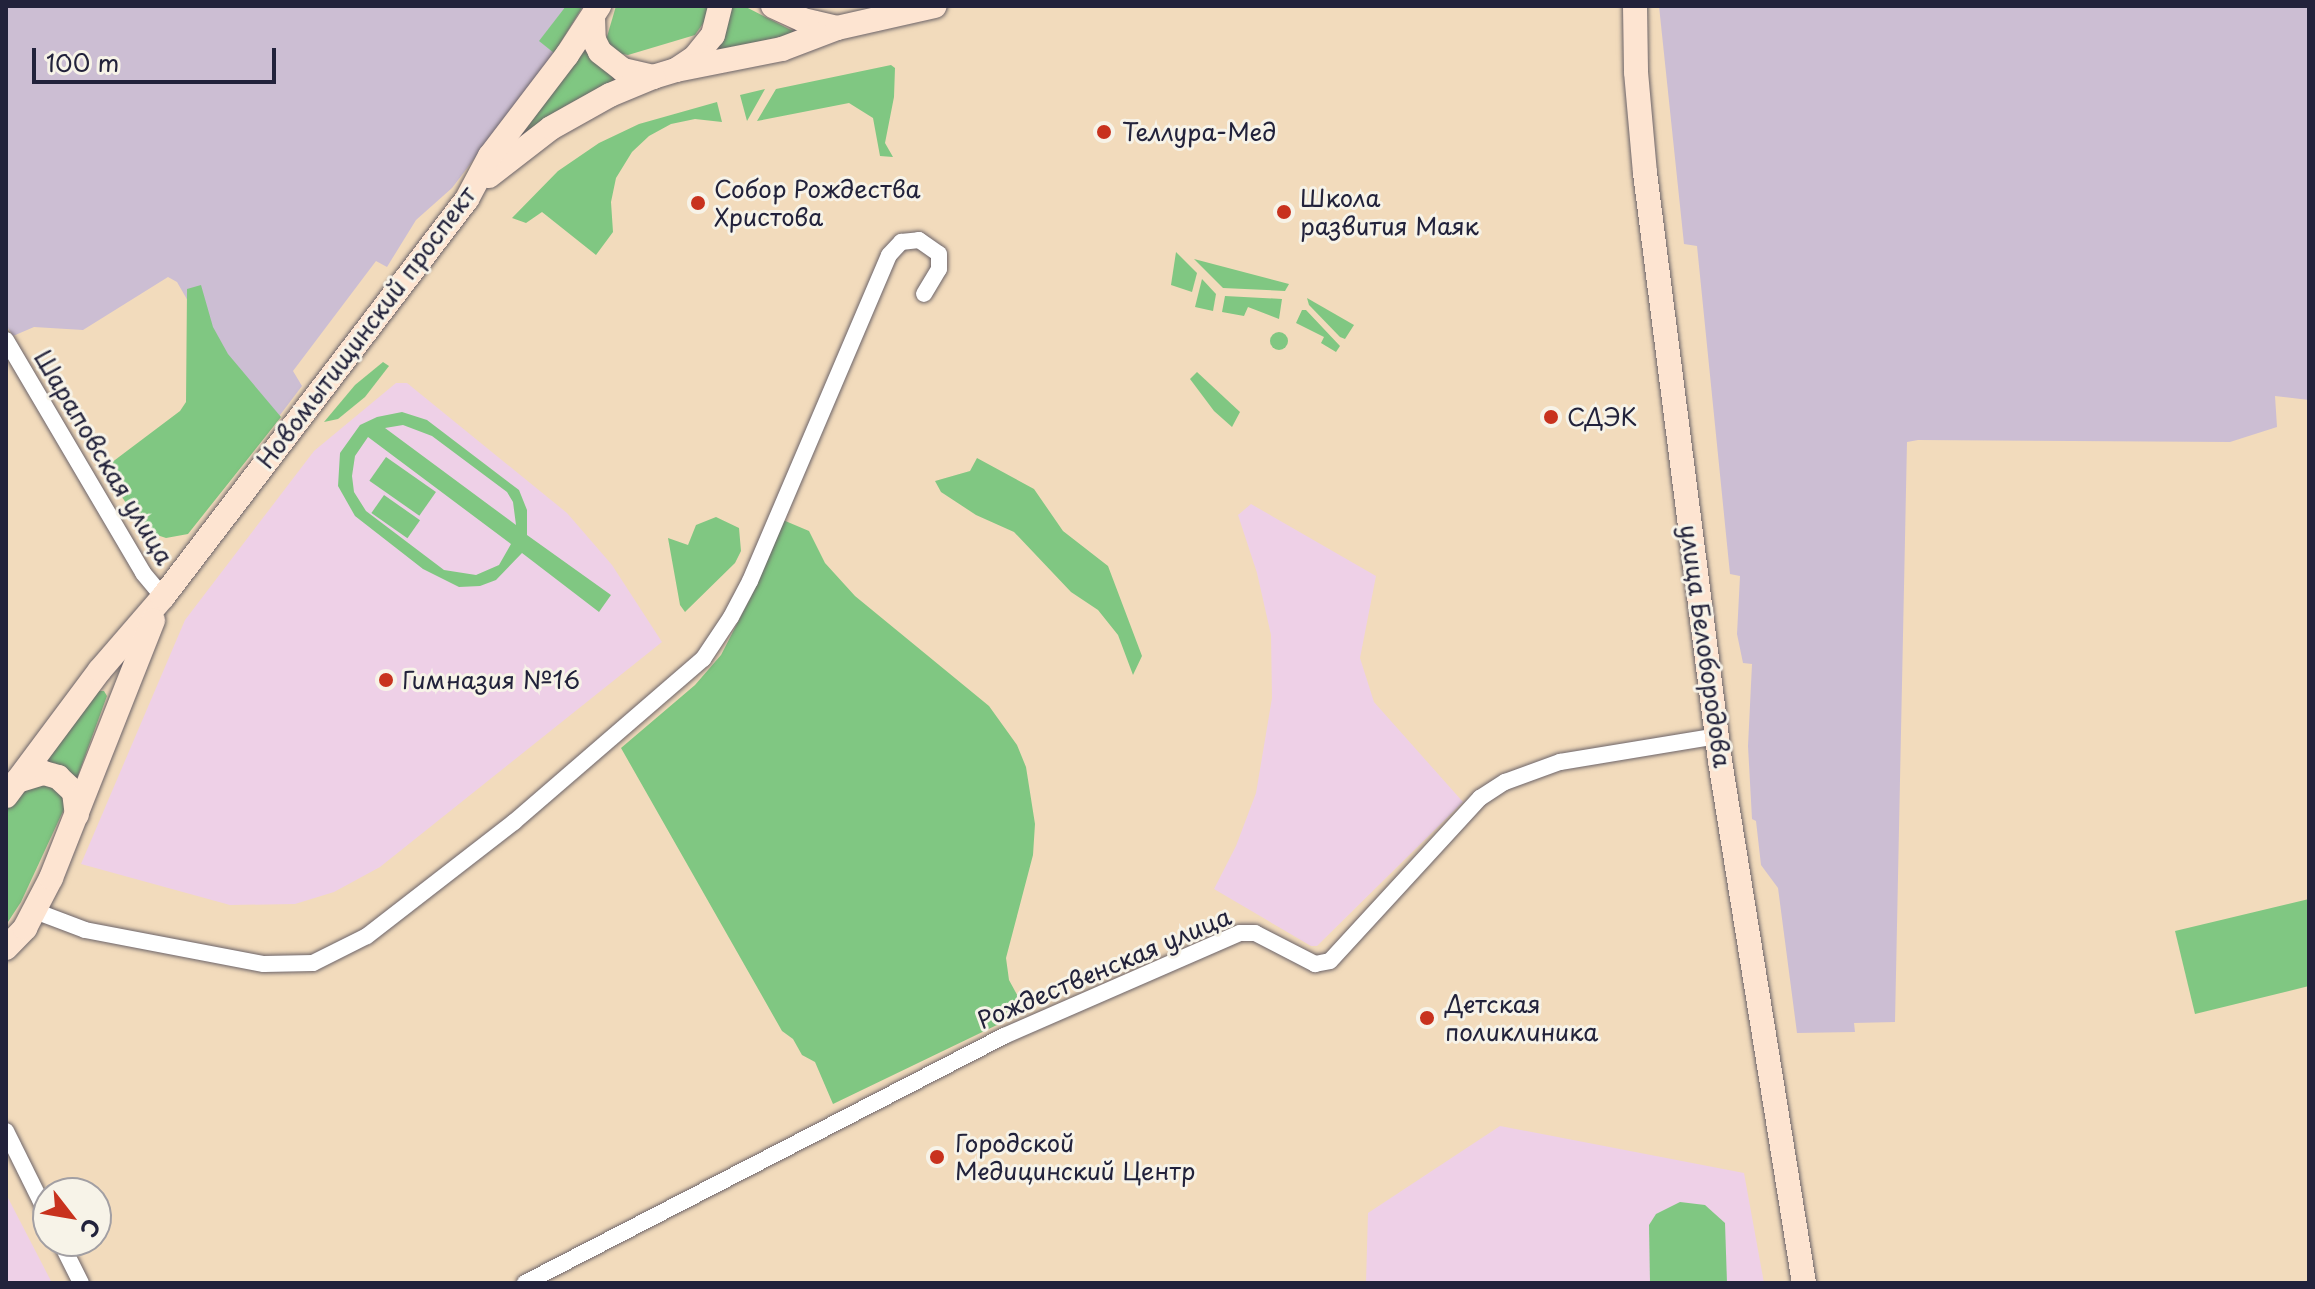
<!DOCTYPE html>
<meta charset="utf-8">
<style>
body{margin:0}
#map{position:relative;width:2315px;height:1289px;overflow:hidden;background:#f2dbbc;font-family:"Playpen Sans",sans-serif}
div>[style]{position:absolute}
.built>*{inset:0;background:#eed0e7}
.industrial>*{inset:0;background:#ccbed3}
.green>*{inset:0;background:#80c782;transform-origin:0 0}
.round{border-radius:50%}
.roads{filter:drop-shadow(0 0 2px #6b6368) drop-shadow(0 0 2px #6b6368)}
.street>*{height:16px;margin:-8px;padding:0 8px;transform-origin:8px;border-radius:8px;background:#fff}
.secondary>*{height:24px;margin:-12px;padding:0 12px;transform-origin:12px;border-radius:12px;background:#fde4d1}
.dots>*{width:22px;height:22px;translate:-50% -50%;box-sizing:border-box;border:4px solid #f7f3e8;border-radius:50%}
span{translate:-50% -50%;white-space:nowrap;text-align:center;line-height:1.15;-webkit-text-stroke:6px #f7f3e8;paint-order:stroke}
.poi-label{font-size:24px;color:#22223b}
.left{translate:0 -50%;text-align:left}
.street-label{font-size:24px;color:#22223b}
.frame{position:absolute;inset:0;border:8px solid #22223b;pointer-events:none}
.north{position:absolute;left:32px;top:1177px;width:80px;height:80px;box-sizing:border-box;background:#f7f3e8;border:2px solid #a29fa3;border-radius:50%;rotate:121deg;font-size:22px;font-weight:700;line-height:32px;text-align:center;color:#22223b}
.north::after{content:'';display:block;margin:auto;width:28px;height:36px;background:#c8321e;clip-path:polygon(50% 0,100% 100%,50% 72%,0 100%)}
.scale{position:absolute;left:32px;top:48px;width:244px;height:36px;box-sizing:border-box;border:4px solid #22223b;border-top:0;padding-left:10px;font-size:24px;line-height:28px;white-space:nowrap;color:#22223b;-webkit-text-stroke:6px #f7f3e8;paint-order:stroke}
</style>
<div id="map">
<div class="built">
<i style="clip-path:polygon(396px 383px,407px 383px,567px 513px,612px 565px,662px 642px,380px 867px,334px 892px,295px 904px,230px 905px,81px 864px,185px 620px,314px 451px)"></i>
<i style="clip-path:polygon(1251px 504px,1376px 576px,1360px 658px,1374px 702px,1463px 802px,1317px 946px,1311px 946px,1214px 889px,1236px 846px,1256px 793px,1272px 698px,1271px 635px,1257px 573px,1238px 515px)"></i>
<i style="clip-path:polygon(1500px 1126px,1744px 1173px,1764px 1283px,1366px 1283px,1368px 1213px)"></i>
<i style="clip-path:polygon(6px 1194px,52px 1283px,6px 1283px)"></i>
</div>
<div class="industrial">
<i style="clip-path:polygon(6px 6px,583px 6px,548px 62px,452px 188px,416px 220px,387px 267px,376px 261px,293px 371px,302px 386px,277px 419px,226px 367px,177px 282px,168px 277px,83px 330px,34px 327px,13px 336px,6px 325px)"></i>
<i style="clip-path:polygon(1659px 6px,2309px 6px,2309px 400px,2275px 396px,2277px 427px,2230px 442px,1918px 440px,1907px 442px,1895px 1022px,1854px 1023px,1855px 1032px,1797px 1033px,1778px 888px,1761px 865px,1756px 821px,1752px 819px,1748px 746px,1752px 664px,1743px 663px,1737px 634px,1740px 576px,1730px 574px,1697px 246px,1684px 244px)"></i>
</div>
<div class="green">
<i style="clip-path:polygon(566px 6px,583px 6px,554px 53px,539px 41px)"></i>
<i style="clip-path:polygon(616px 6px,708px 6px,704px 22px,695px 35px,628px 55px,617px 53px,606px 40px)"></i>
<i style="clip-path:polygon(731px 6px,744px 6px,797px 33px,713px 52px,726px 29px)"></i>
<i style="clip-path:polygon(587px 41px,620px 77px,565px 106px,516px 142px)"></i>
<i style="clip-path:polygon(891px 65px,895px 68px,894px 97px,885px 143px,893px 157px,880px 156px,873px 118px,849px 103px,757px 121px,776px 89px)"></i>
<i style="clip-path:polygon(765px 89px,747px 121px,740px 95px)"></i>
<i style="clip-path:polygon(717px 102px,722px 122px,695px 119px,671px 124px,649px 136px,632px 152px,616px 178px,611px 202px,613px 232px,596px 255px,542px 212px,526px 223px,512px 218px,558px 171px,599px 143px,639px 124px)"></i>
<i style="clip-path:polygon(1176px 252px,1197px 273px,1192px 292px,1171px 285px)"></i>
<i style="clip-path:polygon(1194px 259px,1289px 284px,1285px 291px,1223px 288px)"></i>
<i style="clip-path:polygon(1202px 279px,1216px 294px,1213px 311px,1195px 307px)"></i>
<i style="clip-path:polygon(201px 285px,213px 327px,228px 354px,281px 417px,188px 534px,166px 538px,145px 531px,103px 469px,180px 411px,186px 402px,187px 289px)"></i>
<i style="clip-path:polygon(1225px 296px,1282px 299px,1279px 319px,1248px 307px,1244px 316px,1222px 312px)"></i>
<i style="clip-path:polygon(1307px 298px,1354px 325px,1345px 339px,1340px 337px,1309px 305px)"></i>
<i style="clip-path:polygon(1302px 310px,1306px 310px,1340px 346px,1336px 352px,1321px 343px,1324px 337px,1296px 323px)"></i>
<i class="round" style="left:1270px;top:332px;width:18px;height:18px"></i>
<i style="clip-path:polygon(383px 362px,389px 366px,365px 397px,338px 419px,324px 422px,355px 385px)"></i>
<i style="clip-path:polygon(1197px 372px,1240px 412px,1232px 427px,1214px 411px,1190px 379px)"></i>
<i style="clip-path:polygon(evenodd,402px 412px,427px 420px,519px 490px,527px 510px,527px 535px,611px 595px,599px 612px,522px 553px,496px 580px,480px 586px,459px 587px,423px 569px,355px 516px,338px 486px,340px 453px,360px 425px,377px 417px,402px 412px,403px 425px,432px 436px,507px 492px,513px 502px,516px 525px,385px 428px,403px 425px,402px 412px,368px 437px,511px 544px,499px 565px,476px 575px,444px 570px,366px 511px,354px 492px,352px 476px,355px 456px,368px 437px)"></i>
<i style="left:386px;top:457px;width:61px;height:29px;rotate:35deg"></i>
<i style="clip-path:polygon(977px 458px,1034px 489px,1063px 531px,1108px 566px,1142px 656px,1133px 675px,1118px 635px,1098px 610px,1071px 592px,1014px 532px,976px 515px,941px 492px,935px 481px,970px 471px)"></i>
<i style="left:384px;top:495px;width:44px;height:22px;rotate:35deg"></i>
<i style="clip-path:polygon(716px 517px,739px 528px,741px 551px,735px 563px,685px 612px,680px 605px,668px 538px,688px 545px,696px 525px)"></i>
<i style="clip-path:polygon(783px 520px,809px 531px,825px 563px,855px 596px,989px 706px,1017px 745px,1026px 767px,1035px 824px,1033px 855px,1006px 958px,1009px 980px,1026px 1011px,833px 1104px,815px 1062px,802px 1055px,793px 1039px,782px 1031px,621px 748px,695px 685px,721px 655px,755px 589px)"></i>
<i style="clip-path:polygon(98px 691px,104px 691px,107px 696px,77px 778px,55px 763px,42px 762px)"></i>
<i style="clip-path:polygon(46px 781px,63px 793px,65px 807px,21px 902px,6px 925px,6px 810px,21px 789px)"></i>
<i style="clip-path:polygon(2309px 899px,2309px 986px,2195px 1014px,2175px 931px)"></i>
<i style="clip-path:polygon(1680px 1202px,1705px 1205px,1725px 1223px,1727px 1283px,1650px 1283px,1649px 1225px,1656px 1214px)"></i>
</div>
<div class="roads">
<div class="street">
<i style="left:6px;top:340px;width:270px;rotate:59.5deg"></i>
<i style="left:143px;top:573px;width:31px;rotate:50deg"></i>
<i style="left:35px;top:911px;width:53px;rotate:20.8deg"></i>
<i style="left:85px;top:930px;width:182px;rotate:10.8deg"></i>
<i style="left:264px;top:964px;width:49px;rotate:-1.2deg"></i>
<i style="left:313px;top:963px;width:60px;rotate:-26.6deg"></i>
<i style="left:367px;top:936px;width:186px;rotate:-37.8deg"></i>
<i style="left:514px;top:822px;width:250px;rotate:-40.8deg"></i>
<i style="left:703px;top:659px;width:50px;rotate:-56.3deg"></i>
<i style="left:731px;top:617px;width:41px;rotate:-62.2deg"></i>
<i style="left:750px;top:581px;width:354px;rotate:-66.9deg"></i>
<i style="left:889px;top:255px;width:18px;rotate:-47deg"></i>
<i style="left:901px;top:242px;width:18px;rotate:-6deg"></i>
<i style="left:919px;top:240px;width:24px;rotate:35deg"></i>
<i style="left:939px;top:254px;width:15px;rotate:90deg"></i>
<i style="left:939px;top:269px;width:29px;rotate:121deg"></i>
<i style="left:6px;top:1131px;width:95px;rotate:63.7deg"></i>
<i style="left:60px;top:1241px;width:47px;rotate:63.4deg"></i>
<i style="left:525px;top:1283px;width:539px;rotate:-27.28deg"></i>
<i style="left:1004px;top:1036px;width:257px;rotate:-23.6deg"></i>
<i style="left:1240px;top:933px;width:15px"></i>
<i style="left:1255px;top:933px;width:68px;rotate:27.3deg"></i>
<i style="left:1315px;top:964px;width:15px;rotate:-11deg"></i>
<i style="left:1330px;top:961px;width:222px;rotate:-47.4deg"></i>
<i style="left:1480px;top:798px;width:30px;rotate:-33deg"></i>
<i style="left:1505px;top:782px;width:59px;rotate:-20deg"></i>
<i style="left:1560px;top:762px;width:159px;rotate:-9.4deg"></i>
</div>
<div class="secondary">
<i style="left:773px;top:6px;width:33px;rotate:25deg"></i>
<i style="left:803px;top:20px;width:35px;rotate:13deg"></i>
<i style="left:1635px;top:6px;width:66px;rotate:89.1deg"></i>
<i style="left:1636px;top:72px;width:101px;rotate:84.9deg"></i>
<i style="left:1645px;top:173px;width:593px;rotate:82.73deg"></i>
<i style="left:1720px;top:761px;width:529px;rotate:80.86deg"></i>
<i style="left:593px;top:17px;width:23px;rotate:88deg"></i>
<i style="left:594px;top:40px;width:13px;rotate:63deg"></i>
<i style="left:600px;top:52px;width:29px;rotate:38deg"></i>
<i style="left:623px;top:70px;width:31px;rotate:13deg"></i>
<i style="left:653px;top:77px;width:24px;rotate:-17deg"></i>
<i style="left:676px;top:70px;width:23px;rotate:-34deg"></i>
<i style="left:695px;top:57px;width:28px;rotate:-51deg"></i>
<i style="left:713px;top:35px;width:30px;rotate:-76deg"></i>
<i style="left:676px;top:70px;width:108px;rotate:-11.2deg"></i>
<i style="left:782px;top:49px;width:59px;rotate:-20.9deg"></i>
<i style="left:837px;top:28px;width:100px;rotate:-12.7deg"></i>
<i style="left:489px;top:176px;width:78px;rotate:-37.7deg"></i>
<i style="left:551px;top:128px;width:68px;rotate:-29.2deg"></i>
<i style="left:610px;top:95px;width:47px;rotate:-22.7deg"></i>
<i style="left:17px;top:781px;width:28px;rotate:-17deg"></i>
<i style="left:44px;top:773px;width:15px;rotate:16deg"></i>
<i style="left:58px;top:777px;width:22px;rotate:43deg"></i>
<i style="left:74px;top:792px;width:23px;rotate:83deg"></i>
<i style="left:6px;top:796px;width:157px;rotate:-53.3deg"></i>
<i style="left:100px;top:670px;width:96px;rotate:-49.2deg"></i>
<i style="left:163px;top:597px;width:501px;rotate:-52.63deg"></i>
<i style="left:467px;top:199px;width:49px;rotate:-61.9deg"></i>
<i style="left:490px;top:156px;width:127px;rotate:-52.7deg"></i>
<i style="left:567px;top:55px;width:59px;rotate:-56.9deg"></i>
<i style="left:6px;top:948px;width:28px;rotate:-46deg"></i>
<i style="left:25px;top:928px;width:56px;rotate:-62.5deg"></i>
<i style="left:51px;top:878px;width:277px;rotate:-68.4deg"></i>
</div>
</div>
<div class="dots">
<i style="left:1104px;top:132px;background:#c8321e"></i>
<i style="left:698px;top:203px;background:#c8321e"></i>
<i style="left:1284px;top:212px;background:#c8321e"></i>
<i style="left:1551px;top:417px;background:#c8321e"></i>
<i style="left:386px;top:680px;background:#c8321e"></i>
<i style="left:1427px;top:1018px;background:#c8321e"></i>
<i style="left:937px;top:1157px;background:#c8321e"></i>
</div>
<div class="poi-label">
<span class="left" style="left:1122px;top:132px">Теллура-Мед</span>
<span class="left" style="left:714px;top:203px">Собор Рождества<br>Христова</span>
<span class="left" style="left:1300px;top:212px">Школа<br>развития Маяк</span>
<span class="left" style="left:1567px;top:417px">СДЭК</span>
<span class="left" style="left:402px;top:680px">Гимназия №16</span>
<span class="left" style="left:1445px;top:1018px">Детская<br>поликлиника</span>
<span class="left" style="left:955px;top:1157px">Городской<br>Медицинский Центр</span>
</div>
<div class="street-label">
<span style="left:366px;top:327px;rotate:-53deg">Новомытищинский проспект</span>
<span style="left:104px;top:457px;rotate:59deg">Шараповская улица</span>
<span style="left:1706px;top:646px;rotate:82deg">улица Белобородова</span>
<span style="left:1104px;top:968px;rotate:-23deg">Рождественская улица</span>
</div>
<div class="frame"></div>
<div class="north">С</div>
<div class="scale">100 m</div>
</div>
